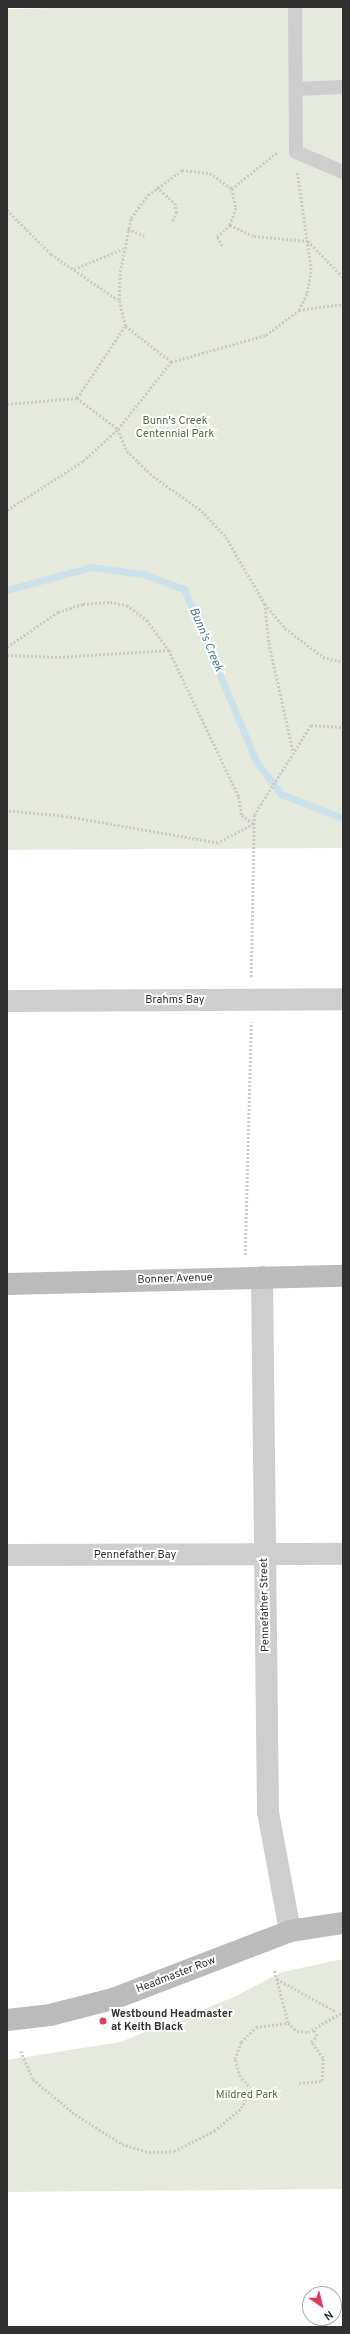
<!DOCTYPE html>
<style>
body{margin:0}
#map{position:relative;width:350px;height:2334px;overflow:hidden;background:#fff;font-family:Overpass,sans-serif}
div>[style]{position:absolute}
.green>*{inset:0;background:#e6eadd}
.stream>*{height:7px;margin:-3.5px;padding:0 3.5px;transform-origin:3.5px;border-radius:3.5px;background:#cbe2ea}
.path>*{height:2.5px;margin-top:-1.25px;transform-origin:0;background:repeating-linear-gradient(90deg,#cbcbcb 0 2px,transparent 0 4px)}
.lane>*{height:14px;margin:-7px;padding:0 7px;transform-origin:7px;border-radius:7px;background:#cecece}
.street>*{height:22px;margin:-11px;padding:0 11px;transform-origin:11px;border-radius:11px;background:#cecece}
.secondary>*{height:22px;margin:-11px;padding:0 11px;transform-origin:11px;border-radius:11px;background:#bbb}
.dots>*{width:11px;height:11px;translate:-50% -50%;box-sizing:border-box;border:2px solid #fff;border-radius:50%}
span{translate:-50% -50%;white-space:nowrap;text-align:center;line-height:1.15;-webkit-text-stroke:4px #fff;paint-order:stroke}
.park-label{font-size:11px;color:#5a6c40}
.street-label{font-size:11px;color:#313131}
.poi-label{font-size:11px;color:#313131;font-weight:700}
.left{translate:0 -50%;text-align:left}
.water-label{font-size:12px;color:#417d91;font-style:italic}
.frame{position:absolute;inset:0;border:8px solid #313131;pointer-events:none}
.north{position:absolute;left:302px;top:2286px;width:40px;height:40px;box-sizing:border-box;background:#fff;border:1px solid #adadad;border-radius:50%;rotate:145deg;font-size:11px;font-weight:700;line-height:16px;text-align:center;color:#313131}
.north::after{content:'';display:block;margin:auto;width:14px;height:18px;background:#df3d5f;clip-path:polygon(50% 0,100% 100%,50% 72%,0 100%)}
</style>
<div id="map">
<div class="green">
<i style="clip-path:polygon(103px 7px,343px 7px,343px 848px,7px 850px,7px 9px)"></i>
<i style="clip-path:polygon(343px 1959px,343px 2189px,7px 2192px,7px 2060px,120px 2042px,234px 1997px,282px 1972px)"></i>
</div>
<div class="stream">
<i style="left:7px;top:590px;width:87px;rotate:-15.3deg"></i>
<i style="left:91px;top:567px;width:52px;rotate:7.7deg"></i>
<i style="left:143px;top:574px;width:44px;rotate:20.1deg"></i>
<i style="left:184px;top:589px;width:186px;rotate:67.3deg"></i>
<i style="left:256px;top:761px;width:41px;rotate:52.9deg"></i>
<i style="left:281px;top:794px;width:66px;rotate:21.2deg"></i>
</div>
<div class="path">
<i style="left:277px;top:153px;width:58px;rotate:141.3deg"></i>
<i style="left:232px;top:189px;width:19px;rotate:78deg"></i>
<i style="left:236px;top:208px;width:18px;rotate:109deg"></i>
<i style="left:230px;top:225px;width:26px;rotate:25deg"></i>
<i style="left:254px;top:236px;width:54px;rotate:5.3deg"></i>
<i style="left:308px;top:241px;width:50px;rotate:45.8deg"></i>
<i style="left:157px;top:187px;width:24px;rotate:42deg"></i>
<i style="left:175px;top:203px;width:9px;rotate:77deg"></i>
<i style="left:177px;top:212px;width:12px;rotate:114deg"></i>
<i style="left:7px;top:210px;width:62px;rotate:45deg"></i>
<i style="left:51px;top:254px;width:81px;rotate:34.5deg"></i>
<i style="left:128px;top:229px;width:18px;rotate:22deg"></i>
<i style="left:222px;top:246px;width:10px;rotate:-119deg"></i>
<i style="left:217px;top:237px;width:18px;rotate:-43deg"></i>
<i style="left:74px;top:269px;width:53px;rotate:-22.2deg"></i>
<i style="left:299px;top:310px;width:44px;rotate:-7.8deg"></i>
<i style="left:171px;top:362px;width:58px;rotate:-142deg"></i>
<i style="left:125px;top:326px;width:27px;rotate:-103deg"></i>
<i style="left:119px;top:300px;width:28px;rotate:-88deg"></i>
<i style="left:120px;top:272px;width:55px;rotate:-78.5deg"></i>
<i style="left:131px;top:218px;width:29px;rotate:-54deg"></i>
<i style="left:148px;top:195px;width:42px;rotate:-36.3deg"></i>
<i style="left:182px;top:170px;width:28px;rotate:6deg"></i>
<i style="left:210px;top:173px;width:27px;rotate:36deg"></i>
<i style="left:77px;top:398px;width:87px;rotate:-56.3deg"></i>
<i style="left:7px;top:404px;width:70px;rotate:-4.9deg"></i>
<i style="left:77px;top:398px;width:51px;rotate:37.1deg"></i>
<i style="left:118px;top:429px;width:24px;rotate:68deg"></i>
<i style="left:127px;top:451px;width:36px;rotate:44deg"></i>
<i style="left:153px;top:476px;width:60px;rotate:35.5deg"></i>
<i style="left:202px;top:511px;width:35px;rotate:47deg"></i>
<i style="left:226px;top:537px;width:78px;rotate:59.8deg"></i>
<i style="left:265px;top:604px;width:31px;rotate:50deg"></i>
<i style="left:285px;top:628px;width:48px;rotate:37.3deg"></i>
<i style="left:323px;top:657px;width:21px;rotate:14deg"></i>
<i style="left:7px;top:510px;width:90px;rotate:-32.8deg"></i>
<i style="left:83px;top:461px;width:47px;rotate:-42.4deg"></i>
<i style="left:118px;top:429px;width:85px;rotate:-51.7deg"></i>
<i style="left:171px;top:362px;width:99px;rotate:-15.9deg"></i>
<i style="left:266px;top:335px;width:41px;rotate:-37.1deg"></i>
<i style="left:299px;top:310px;width:19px;rotate:-65deg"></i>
<i style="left:307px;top:293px;width:23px;rotate:-80deg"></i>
<i style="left:311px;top:270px;width:99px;rotate:-98.1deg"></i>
<i style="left:265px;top:604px;width:39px;rotate:84deg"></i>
<i style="left:269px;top:643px;width:110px;rotate:77.4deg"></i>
<i style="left:7px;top:647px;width:62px;rotate:-34.5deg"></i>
<i style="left:58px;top:612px;width:26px;rotate:-18deg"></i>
<i style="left:83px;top:604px;width:27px;rotate:-4deg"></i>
<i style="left:110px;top:602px;width:17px;rotate:10deg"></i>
<i style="left:127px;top:605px;width:25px;rotate:37deg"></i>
<i style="left:147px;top:620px;width:37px;rotate:54deg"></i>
<i style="left:7px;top:655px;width:52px;rotate:2.2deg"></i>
<i style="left:59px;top:657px;width:110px;rotate:-3.6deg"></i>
<i style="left:169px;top:650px;width:163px;rotate:64.5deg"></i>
<i style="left:239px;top:797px;width:18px;rotate:81deg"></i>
<i style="left:242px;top:815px;width:15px;rotate:37deg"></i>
<i style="left:254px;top:824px;width:41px;rotate:152.2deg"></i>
<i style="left:218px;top:843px;width:157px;rotate:-170.1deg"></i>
<i style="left:63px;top:816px;width:56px;rotate:-174.9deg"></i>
<i style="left:251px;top:977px;width:162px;rotate:-88.9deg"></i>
<i style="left:254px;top:815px;width:107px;rotate:-57.7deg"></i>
<i style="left:311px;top:725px;width:32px;rotate:4deg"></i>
<i style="left:245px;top:1255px;width:233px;rotate:-88.5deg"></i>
<i style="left:277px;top:1979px;width:68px;rotate:28.8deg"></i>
<i style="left:288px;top:2023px;width:12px;rotate:42deg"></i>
<i style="left:297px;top:2031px;width:11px;rotate:5deg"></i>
<i style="left:308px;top:2032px;width:40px;rotate:-29.7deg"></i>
<i style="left:21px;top:2051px;width:30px;rotate:67deg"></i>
<i style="left:33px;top:2079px;width:51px;rotate:40.2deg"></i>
<i style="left:72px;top:2112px;width:59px;rotate:32.6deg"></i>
<i style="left:122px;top:2144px;width:28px;rotate:17deg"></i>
<i style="left:149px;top:2152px;width:25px;rotate:-2deg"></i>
<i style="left:174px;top:2151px;width:45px;rotate:-26.6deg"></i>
<i style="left:214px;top:2131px;width:35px;rotate:-40deg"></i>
<i style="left:241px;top:2108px;width:21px;rotate:-62deg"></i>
<i style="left:251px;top:2089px;width:16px;rotate:-133deg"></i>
<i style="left:240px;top:2077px;width:19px;rotate:-106deg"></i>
<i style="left:235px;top:2059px;width:18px;rotate:-71deg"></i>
<i style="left:241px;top:2042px;width:21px;rotate:-45deg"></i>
<i style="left:256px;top:2027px;width:32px;rotate:-7deg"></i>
<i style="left:288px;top:2023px;width:55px;rotate:-104.8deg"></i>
<i style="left:299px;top:2083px;width:23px;rotate:-5deg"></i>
<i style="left:322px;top:2081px;width:23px;rotate:-88deg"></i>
<i style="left:323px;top:2058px;width:20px;rotate:-127deg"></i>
<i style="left:311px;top:2042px;width:8px;rotate:-45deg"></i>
<i style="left:317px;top:2036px;width:8px;rotate:-120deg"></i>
</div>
<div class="lane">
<i style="left:295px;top:7px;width:145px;rotate:89.6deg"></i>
<i style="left:296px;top:152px;width:51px;rotate:23.1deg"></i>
<i style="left:296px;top:89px;width:47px;rotate:-2.4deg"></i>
</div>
<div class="street">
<i style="left:7px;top:1001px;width:336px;rotate:-0.3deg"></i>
<i style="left:262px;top:1277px;width:535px;rotate:89.36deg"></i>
<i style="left:268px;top:1812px;width:121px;rotate:79.5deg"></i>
<i style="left:7px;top:1555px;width:336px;rotate:-0.2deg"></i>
</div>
<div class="secondary">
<i style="left:7px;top:1284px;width:336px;rotate:-1.4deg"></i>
<i style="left:7px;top:2020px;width:43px;rotate:-6.6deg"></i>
<i style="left:50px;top:2015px;width:65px;rotate:-14.3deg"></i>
<i style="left:113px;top:1999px;width:190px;rotate:-21deg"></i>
<i style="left:290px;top:1931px;width:54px;rotate:-8.6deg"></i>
</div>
<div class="dots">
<i style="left:103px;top:2021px;background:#df3d5f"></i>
</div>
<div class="park-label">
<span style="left:175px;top:428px">Bunn's Creek<br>Centennial Park</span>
<span style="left:247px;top:2095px">Mildred Park</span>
</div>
<div class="street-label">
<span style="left:175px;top:1000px">Brahms Bay</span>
<span style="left:175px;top:1279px;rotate:-2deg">Bonner Avenue</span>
<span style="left:135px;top:1555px">Pennefather Bay</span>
<span style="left:265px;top:1605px;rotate:-91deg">Pennefather Street</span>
<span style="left:176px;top:1975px;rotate:-21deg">Headmaster Row</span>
</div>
<div class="poi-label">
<span class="left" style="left:111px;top:2021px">Westbound Headmaster<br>at Keith Black</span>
</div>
<div class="water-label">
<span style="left:205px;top:640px;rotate:67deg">Bunn's Creek</span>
</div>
<div class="frame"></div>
<div class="north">N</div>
</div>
